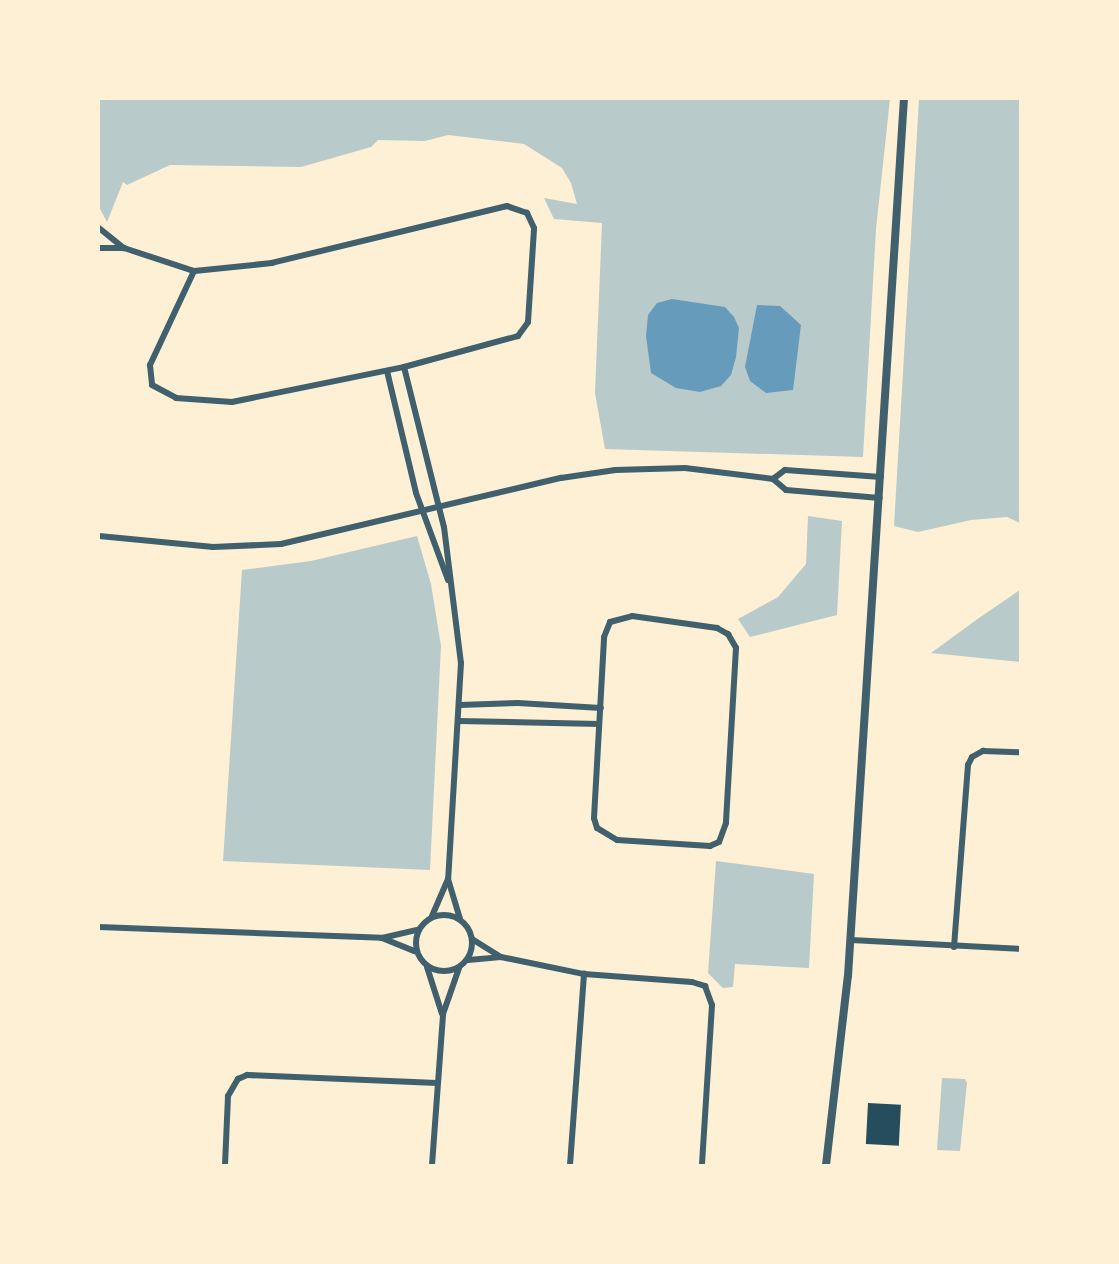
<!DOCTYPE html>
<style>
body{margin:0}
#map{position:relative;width:1119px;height:1264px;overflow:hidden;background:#fdf0d5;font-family:Montserrat,sans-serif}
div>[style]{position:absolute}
.green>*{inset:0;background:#b9caca}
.water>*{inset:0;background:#669bbc}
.building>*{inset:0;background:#264d5e;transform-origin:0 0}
.minor>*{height:6px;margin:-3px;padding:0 3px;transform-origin:3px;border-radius:3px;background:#3f606c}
.minor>.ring{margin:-3px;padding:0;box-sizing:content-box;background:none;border:6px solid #3f606c;border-radius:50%}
.tertiary>*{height:8px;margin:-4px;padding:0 4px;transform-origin:4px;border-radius:4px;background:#3f606c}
span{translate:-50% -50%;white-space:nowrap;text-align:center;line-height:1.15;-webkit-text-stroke:5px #fdf0d5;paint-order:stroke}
.frame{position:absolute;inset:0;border:100px solid #fdf0d5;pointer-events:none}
</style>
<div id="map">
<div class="green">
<i style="clip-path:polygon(99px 99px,890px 99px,876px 229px,863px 457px,605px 449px,595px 393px,602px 223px,554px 219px,544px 198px,577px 204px,571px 183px,562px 168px,524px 144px,448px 135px,425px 141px,378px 140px,371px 147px,301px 167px,170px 165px,127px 185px,123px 182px,107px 222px,99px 207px)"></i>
<i style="clip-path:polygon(919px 99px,1020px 99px,1020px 523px,1007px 517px,971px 520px,918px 532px,894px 526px)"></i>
<i style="clip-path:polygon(808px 516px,842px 521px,837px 615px,750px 637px,738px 619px,778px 597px,806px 564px)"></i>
<i style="clip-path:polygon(417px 536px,431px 584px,441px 646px,430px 870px,223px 861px,242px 570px,311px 561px)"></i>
<i style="clip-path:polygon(1020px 590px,1020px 662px,931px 653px,979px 618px)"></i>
<i style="clip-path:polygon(716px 861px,814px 874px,809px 968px,735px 964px,733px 987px,723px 988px,708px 973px)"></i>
<i style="clip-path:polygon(942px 1078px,965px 1079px,967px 1083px,960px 1151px,937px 1150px)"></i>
</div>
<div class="water">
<i style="clip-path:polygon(672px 299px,725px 307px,734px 317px,739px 328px,736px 357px,731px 375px,721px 386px,700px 392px,676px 388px,651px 373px,646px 336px,648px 315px,657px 303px)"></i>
<i style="clip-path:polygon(757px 305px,780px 306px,801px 325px,793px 390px,766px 393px,750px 381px,745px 367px)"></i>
</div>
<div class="building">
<i style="left:868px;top:1103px;width:33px;height:41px;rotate:3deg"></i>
</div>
<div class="minor">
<i style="left:99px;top:228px;width:32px;rotate:39deg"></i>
<i style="left:124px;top:248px;width:74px;rotate:18.2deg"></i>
<i style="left:194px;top:271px;width:104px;rotate:115.1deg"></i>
<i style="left:150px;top:365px;width:20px;rotate:84deg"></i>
<i style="left:152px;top:385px;width:27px;rotate:28deg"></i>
<i style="left:176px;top:398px;width:56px;rotate:4.1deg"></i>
<i style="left:232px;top:402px;width:176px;rotate:-11.5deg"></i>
<i style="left:404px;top:367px;width:118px;rotate:-15.2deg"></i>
<i style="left:518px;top:336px;width:17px;rotate:-54deg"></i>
<i style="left:528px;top:322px;width:94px;rotate:-86.3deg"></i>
<i style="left:534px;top:228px;width:17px;rotate:-115deg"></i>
<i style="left:527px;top:213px;width:21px;rotate:-161deg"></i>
<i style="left:507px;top:206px;width:242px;rotate:166.4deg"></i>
<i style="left:272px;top:263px;width:78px;rotate:174.1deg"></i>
<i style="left:99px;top:248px;width:25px"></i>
<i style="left:404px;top:367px;width:165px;rotate:76deg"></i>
<i style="left:444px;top:527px;width:137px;rotate:82.9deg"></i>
<i style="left:461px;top:663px;width:216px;rotate:93.4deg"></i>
<i style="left:448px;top:879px;width:40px;rotate:113.4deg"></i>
<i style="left:387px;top:371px;width:125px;rotate:76.6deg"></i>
<i style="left:416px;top:493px;width:93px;rotate:69.8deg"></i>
<i style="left:773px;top:479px;width:15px;rotate:-37deg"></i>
<i style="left:785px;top:470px;width:96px;rotate:4.2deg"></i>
<i style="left:99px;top:536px;width:115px;rotate:5.5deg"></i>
<i style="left:213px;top:547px;width:68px;rotate:-2.5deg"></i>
<i style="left:281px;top:544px;width:288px;rotate:-13.3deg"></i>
<i style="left:561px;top:478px;width:55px;rotate:-8.4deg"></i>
<i style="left:615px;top:470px;width:70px;rotate:-1.6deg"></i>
<i style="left:685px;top:468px;width:89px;rotate:7.1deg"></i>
<i style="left:773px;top:479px;width:17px;rotate:40deg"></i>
<i style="left:786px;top:490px;width:94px;rotate:4.9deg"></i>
<i style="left:632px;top:616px;width:86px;rotate:8deg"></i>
<i style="left:717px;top:628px;width:13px;rotate:29deg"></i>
<i style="left:728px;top:634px;width:16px;rotate:60deg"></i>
<i style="left:736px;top:648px;width:175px;rotate:93.3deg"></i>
<i style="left:726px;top:823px;width:20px;rotate:110deg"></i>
<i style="left:719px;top:842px;width:10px;rotate:156deg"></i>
<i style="left:710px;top:846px;width:93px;rotate:-176.3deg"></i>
<i style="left:617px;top:840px;width:23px;rotate:-149deg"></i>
<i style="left:597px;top:828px;width:10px;rotate:-107deg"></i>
<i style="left:594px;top:818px;width:181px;rotate:-86.8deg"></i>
<i style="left:604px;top:637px;width:16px;rotate:-68deg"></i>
<i style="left:610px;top:622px;width:23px;rotate:-15deg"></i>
<i style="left:460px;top:705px;width:58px;rotate:-2deg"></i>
<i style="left:518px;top:703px;width:83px;rotate:3.4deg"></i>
<i style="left:459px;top:721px;width:140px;rotate:1.2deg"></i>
<i style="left:448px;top:879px;width:42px;rotate:73.3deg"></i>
<i class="ring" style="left:416px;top:915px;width:50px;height:50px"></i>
<i style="left:99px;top:927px;width:283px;rotate:2.2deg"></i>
<i style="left:382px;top:938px;width:37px;rotate:-13deg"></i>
<i style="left:382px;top:938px;width:35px;rotate:22deg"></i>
<i style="left:472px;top:939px;width:34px;rotate:32deg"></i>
<i style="left:851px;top:940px;width:169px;rotate:3deg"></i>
<i style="left:954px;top:947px;width:183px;rotate:-85.6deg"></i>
<i style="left:968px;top:765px;width:9px;rotate:-63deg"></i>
<i style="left:972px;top:757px;width:13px;rotate:-29deg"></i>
<i style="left:983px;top:751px;width:37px;rotate:2deg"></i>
<i style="left:468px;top:960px;width:33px;rotate:-5deg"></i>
<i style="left:501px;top:957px;width:85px;rotate:11.6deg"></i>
<i style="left:584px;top:974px;width:108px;rotate:4.2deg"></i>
<i style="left:692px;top:982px;width:14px;rotate:17deg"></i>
<i style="left:705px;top:986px;width:20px;rotate:70deg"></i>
<i style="left:712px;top:1005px;width:160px;rotate:93.6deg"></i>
<i style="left:427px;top:967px;width:49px;rotate:72.3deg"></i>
<i style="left:225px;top:1165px;width:69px;rotate:-87.5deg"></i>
<i style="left:228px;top:1096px;width:20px;rotate:-60deg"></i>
<i style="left:238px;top:1079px;width:10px;rotate:-24deg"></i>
<i style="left:247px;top:1075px;width:190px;rotate:2.4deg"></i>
<i style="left:432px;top:1165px;width:151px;rotate:-85.8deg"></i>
<i style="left:443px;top:1014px;width:49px;rotate:-70.8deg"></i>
<i style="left:570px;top:1165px;width:192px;rotate:-85.8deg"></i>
</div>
<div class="tertiary">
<i style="left:826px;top:1165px;width:190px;rotate:-83.4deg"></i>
<i style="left:848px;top:976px;width:879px;rotate:-86.35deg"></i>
</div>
<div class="frame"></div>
</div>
